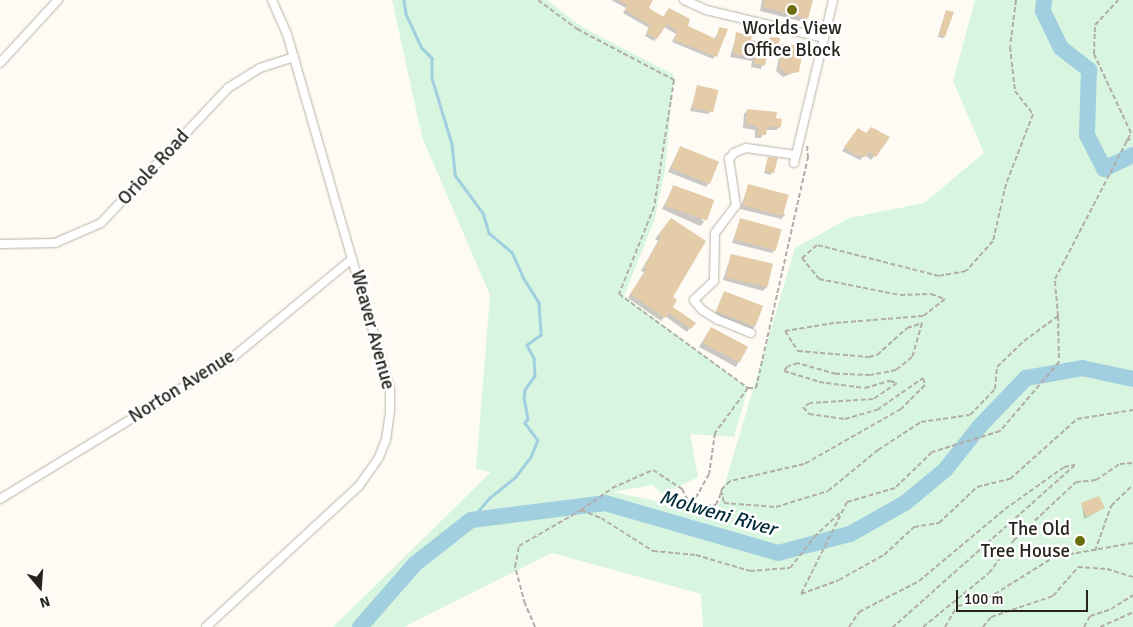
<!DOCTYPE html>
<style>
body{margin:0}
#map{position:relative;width:1133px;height:627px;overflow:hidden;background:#fefbf5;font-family:Signika,sans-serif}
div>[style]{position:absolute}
.green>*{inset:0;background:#d8f6df}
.shadow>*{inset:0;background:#0003;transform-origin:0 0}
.stream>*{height:2.5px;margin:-1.25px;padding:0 1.25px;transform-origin:1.25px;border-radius:1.25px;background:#a1cfe0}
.river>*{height:16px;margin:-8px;padding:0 8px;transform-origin:8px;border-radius:8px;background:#a1cfe0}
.building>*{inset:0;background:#e4cca9;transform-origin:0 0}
.path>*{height:2px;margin-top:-1px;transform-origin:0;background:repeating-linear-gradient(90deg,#b1aea9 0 5px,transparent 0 7.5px)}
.roads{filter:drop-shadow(0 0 1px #b9b1a4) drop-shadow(0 0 1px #b9b1a4)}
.street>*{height:8px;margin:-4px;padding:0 4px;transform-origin:4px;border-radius:4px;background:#fff}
.dots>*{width:14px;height:14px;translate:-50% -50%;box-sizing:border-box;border:2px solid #fff;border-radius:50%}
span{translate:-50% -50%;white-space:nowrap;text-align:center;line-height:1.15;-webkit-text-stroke:5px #fff;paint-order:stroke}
.poi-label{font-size:19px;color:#27241f}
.right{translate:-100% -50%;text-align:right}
.street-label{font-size:19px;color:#27241f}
.water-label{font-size:20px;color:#022e3b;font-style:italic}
.north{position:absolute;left:15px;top:562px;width:50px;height:50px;-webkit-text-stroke:4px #fff;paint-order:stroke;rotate:162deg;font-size:14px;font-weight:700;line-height:20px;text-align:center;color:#27241f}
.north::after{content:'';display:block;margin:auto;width:18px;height:22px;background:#27241f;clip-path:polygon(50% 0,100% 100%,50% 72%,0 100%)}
.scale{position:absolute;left:956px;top:590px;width:132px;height:22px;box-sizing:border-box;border:2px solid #27241f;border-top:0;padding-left:6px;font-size:15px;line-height:18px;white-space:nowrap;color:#27241f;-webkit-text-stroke:4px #fff;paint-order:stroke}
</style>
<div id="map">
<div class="green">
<i style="clip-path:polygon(392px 0,547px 0,582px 27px,674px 75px,665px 171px,654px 221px,624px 296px,748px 388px,734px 437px,690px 434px,698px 477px,663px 494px,652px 485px,613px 492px,716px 514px,795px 248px,849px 218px,924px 203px,984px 153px,953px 81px,975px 0,1133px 0,1133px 627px,703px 627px,701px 594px,552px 553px,404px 627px,333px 627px,491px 472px,476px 469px,490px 295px,422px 137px)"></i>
</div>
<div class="shadow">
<i style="clip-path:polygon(611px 0,652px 0,647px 9px,714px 40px,720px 28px,715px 56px,713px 59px,672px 42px,676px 34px,664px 27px,654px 41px,645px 36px,649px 28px,623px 13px,626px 8px)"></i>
<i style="clip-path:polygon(762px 0,812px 0,804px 22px,760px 11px)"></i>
<i style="left:946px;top:11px;width:6px;height:27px;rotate:18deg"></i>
<i style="clip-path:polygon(737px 33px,750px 41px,765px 44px,770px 38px,798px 71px,783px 77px,776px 71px,779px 57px,766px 54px,761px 69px,751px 67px,752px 61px,730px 57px)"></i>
<i style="clip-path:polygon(698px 86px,712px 110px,708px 114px,690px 111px)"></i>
<i style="clip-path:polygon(748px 110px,780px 127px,776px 130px,765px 130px,761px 138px,755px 138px,755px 130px,743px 128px,744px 114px)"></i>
<i style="clip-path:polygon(876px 129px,888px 138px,871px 160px,865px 155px,860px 160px,842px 151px,855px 133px,866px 134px)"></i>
<i style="clip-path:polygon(680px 147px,709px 183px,706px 187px,668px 172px)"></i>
<i style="clip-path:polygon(768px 158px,776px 159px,771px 175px,764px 173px)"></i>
<i style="clip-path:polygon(674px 186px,704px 222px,700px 226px,662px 209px)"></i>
<i style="clip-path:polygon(748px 186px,785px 215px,781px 219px,740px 209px)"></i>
<i style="clip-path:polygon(740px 220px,776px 249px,772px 253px,732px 243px)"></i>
<i style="clip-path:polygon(667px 224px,671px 307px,694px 323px,687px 332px,665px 316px,661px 321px,628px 298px,644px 272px,641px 271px,658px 241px,655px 239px)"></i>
<i style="clip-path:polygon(731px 255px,767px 287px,763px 291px,723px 280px)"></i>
<i style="left:724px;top:292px;width:41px;height:26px;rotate:22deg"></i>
<i style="clip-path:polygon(708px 332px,746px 348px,736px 367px,699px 347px)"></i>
<i style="clip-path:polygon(1082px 504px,1104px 508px,1084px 519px)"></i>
</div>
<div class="stream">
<i style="left:404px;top:0;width:14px;rotate:82deg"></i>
<i style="left:406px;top:14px;width:38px;rotate:65deg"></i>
<i style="left:422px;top:48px;width:14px;rotate:45deg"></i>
<i style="left:432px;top:58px;width:20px;rotate:90deg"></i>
<i style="left:432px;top:78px;width:69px;rotate:73.1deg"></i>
<i style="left:452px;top:144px;width:31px;rotate:84deg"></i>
<i style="left:455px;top:175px;width:47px;rotate:53.6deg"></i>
<i style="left:483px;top:213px;width:21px;rotate:73deg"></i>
<i style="left:489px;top:233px;width:30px;rotate:40deg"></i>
<i style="left:512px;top:252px;width:27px;rotate:66deg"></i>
<i style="left:523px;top:277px;width:31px;rotate:58deg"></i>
<i style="left:539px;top:303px;width:32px;rotate:86deg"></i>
<i style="left:541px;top:335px;width:17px;rotate:144deg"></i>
<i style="left:527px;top:345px;width:15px;rotate:62deg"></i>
<i style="left:534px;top:358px;width:18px;rotate:87deg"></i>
<i style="left:535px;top:376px;width:17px;rotate:126deg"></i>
<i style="left:525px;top:390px;width:8px;rotate:97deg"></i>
<i style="left:524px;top:398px;width:21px;rotate:79deg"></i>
<i style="left:528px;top:419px;width:5px;rotate:127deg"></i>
<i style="left:525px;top:423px;width:21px;rotate:53deg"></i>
<i style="left:538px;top:440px;width:18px;rotate:112deg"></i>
<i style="left:531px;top:457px;width:25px;rotate:127deg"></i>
<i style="left:516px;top:477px;width:33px;rotate:141deg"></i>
<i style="left:490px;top:498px;width:29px;rotate:131deg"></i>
</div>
<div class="river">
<i style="left:1044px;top:0;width:11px;rotate:95deg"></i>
<i style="left:1043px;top:11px;width:41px;rotate:64.1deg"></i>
<i style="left:1061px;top:48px;width:36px;rotate:38deg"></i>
<i style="left:1089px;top:70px;width:65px;rotate:91.8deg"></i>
<i style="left:1087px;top:135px;width:38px;rotate:63deg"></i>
<i style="left:1104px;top:169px;width:32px;rotate:-26deg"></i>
<i style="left:360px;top:627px;width:84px;rotate:-48.9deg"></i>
<i style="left:415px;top:564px;width:71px;rotate:-38.2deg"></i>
<i style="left:471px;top:520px;width:135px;rotate:-7.2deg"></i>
<i style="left:605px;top:503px;width:180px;rotate:16.1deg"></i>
<i style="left:778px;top:553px;width:74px;rotate:-14.8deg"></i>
<i style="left:850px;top:534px;width:63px;rotate:-29.4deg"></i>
<i style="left:905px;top:503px;width:52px;rotate:-39.5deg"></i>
<i style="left:945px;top:470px;width:56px;rotate:-51.5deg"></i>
<i style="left:980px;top:426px;width:66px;rotate:-46.2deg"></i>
<i style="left:1026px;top:378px;width:57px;rotate:-10.1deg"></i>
<i style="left:1082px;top:368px;width:52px;rotate:12.2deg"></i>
</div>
<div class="building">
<i style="clip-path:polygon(618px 0,653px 0,649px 8px,663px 17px,669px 8px,690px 19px,688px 26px,716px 39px,719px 27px,728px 29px,717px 57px,674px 40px,677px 31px,667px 24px,657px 39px,646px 33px,650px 25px,625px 10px,627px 5px)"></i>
<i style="clip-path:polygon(765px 0,813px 0,808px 19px,763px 7px)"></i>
<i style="clip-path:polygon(946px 10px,954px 12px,945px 37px,939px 34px)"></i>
<i style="clip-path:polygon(736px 32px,752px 36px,751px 40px,767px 43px,770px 37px,780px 38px,779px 44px,804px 46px,799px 72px,787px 74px,779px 67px,782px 53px,768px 50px,765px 66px,754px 64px,755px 57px,733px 54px)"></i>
<i style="left:697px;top:85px;width:22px;height:23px;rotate:13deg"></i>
<i style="clip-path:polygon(747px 109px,777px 112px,776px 118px,782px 119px,781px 127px,767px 127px,766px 135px,758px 135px,758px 126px,746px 124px)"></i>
<i style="clip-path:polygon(871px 127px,890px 137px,876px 157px,869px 152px,865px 157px,854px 154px,844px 147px,858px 128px,866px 133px)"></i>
<i style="left:680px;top:146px;width:42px;height:24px;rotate:22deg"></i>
<i style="clip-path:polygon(768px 157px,778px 158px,774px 173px,765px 171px)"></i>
<i style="left:748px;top:184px;width:42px;height:22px;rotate:15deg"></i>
<i style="left:673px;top:185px;width:44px;height:22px;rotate:20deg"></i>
<i style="clip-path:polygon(671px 218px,706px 241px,673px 297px,677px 300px,673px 307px,696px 323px,691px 329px,669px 313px,665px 318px,630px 294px,647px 269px,644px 267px,661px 237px,658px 235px)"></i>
<i style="left:740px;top:218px;width:43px;height:22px;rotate:15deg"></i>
<i style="left:731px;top:254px;width:43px;height:24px;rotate:13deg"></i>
<i style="left:724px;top:291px;width:42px;height:22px;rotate:21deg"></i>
<i style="left:711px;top:327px;width:42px;height:18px;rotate:28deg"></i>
<i style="clip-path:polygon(1099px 496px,1105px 508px,1086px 517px,1081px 503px)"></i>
</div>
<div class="path">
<i style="left:538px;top:0;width:49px;rotate:36.6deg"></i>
<i style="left:577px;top:29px;width:110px;rotate:27.7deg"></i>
<i style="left:674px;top:80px;width:129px;rotate:98.9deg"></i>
<i style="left:654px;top:207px;width:94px;rotate:111.9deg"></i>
<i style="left:619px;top:294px;width:160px;rotate:36.1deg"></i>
<i style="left:748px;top:388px;width:56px;rotate:126.3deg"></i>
<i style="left:715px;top:433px;width:41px;rotate:98.3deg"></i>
<i style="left:709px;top:474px;width:37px;rotate:119deg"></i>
<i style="left:1016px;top:0;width:47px;rotate:97.3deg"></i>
<i style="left:1010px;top:47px;width:44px;rotate:83.5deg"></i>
<i style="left:1015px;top:91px;width:29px;rotate:52deg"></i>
<i style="left:1033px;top:114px;width:75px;rotate:111.1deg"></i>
<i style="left:1006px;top:184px;width:58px;rotate:102.8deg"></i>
<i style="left:993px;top:241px;width:40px;rotate:132deg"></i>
<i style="left:966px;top:271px;width:27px;rotate:170deg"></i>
<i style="left:939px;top:276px;width:126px;rotate:-165.7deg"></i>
<i style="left:817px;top:245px;width:20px;rotate:139deg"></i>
<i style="left:802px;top:258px;width:27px;rotate:51deg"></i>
<i style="left:819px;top:279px;width:83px;rotate:11.2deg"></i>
<i style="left:900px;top:295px;width:31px;rotate:-2deg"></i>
<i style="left:931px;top:294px;width:15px;rotate:20deg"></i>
<i style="left:945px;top:299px;width:28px;rotate:142deg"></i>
<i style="left:923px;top:316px;width:89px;rotate:175.5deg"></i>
<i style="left:834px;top:323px;width:50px;rotate:170.7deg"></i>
<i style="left:785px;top:331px;width:24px;rotate:57deg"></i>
<i style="left:798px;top:351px;width:71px;rotate:4.8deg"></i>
<i style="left:869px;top:357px;width:8px;rotate:-14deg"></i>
<i style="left:877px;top:355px;width:40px;rotate:-42deg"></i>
<i style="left:907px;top:328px;width:16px;rotate:-18deg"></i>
<i style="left:922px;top:323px;width:35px;rotate:106deg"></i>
<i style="left:912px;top:357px;width:21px;rotate:141deg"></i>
<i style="left:896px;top:370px;width:26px;rotate:169deg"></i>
<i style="left:870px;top:375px;width:34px;rotate:-178deg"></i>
<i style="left:836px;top:374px;width:40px;rotate:-164deg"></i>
<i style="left:798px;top:363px;width:10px;rotate:163deg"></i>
<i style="left:788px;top:366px;width:6px;rotate:129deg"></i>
<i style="left:784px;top:371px;width:37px;rotate:17deg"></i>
<i style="left:819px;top:382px;width:46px;rotate:7.4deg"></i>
<i style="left:865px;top:388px;width:26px;rotate:-16deg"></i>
<i style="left:890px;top:381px;width:7px;rotate:16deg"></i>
<i style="left:897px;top:383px;width:29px;rotate:146deg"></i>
<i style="left:873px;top:399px;width:63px;rotate:176.4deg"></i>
<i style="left:810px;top:403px;width:8px;rotate:150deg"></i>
<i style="left:803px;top:407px;width:9px;rotate:49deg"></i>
<i style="left:809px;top:414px;width:36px;rotate:8deg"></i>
<i style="left:845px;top:419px;width:33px;rotate:-16deg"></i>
<i style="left:877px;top:410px;width:56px;rotate:-34.8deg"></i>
<i style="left:923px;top:378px;width:7px;rotate:74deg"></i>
<i style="left:925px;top:385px;width:34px;rotate:135deg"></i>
<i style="left:901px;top:409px;width:112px;rotate:150.4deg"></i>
<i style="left:804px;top:464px;width:76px;rotate:167.1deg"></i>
<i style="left:730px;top:481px;width:13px;rotate:135deg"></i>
<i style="left:721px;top:490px;width:13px;rotate:77deg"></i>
<i style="left:724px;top:503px;width:52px;rotate:4.4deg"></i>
<i style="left:776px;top:507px;width:54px;rotate:-17.1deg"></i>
<i style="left:828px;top:491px;width:65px;rotate:-39.4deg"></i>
<i style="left:878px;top:450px;width:51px;rotate:-33.1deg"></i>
<i style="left:921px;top:422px;width:49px;rotate:-8.1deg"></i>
<i style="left:970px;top:415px;width:36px;rotate:-46deg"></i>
<i style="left:995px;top:389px;width:22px;rotate:-85deg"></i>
<i style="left:997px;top:367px;width:37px;rotate:-44deg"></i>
<i style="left:1024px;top:341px;width:42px;rotate:-36.3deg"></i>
<i style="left:1058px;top:316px;width:46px;rotate:88.8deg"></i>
<i style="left:1059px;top:362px;width:91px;rotate:130.5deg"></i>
<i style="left:1000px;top:431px;width:71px;rotate:162.8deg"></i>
<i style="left:932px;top:452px;width:52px;rotate:135.8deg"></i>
<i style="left:895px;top:488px;width:50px;rotate:163.7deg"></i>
<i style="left:847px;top:502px;width:103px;rotate:116.6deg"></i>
<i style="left:801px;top:594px;width:40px;rotate:-20.2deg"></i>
<i style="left:839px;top:580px;width:51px;rotate:-29.1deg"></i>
<i style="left:884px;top:555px;width:41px;rotate:-43deg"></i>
<i style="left:914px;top:527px;width:25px;rotate:-9deg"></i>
<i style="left:939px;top:523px;width:52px;rotate:-43.5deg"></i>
<i style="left:977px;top:487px;width:34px;rotate:-14deg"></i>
<i style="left:1010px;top:479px;width:90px;rotate:-41.8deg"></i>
<i style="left:1077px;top:419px;width:57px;rotate:-9.1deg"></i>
<i style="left:1126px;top:141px;width:8px;rotate:-23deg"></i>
<i style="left:1058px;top:316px;width:37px;rotate:-95deg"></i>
<i style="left:1055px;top:279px;width:165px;rotate:-62.5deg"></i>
<i style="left:1131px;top:133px;width:87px;rotate:-115.1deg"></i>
<i style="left:1094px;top:54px;width:29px;rotate:-88deg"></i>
<i style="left:1095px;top:25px;width:34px;rotate:-47deg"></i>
<i style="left:748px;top:388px;width:8px"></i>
<i style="left:756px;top:388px;width:236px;rotate:-77.3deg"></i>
<i style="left:808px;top:158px;width:14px;rotate:-94deg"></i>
<i style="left:581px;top:510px;width:38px;rotate:-35deg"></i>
<i style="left:612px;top:488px;width:45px;rotate:-23.7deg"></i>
<i style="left:653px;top:470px;width:35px;rotate:33deg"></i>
<i style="left:682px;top:489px;width:19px;rotate:62deg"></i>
<i style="left:691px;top:506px;width:25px;rotate:-2deg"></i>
<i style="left:716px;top:505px;width:13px;rotate:-67deg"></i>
<i style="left:1095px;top:551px;width:48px;rotate:-70.4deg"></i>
<i style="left:1111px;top:506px;width:30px;rotate:-44deg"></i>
<i style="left:535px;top:627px;width:25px;rotate:-113deg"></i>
<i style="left:525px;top:604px;width:38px;rotate:-105deg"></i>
<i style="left:515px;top:567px;width:21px;rotate:-79deg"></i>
<i style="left:519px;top:546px;width:72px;rotate:-30.1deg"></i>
<i style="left:581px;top:510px;width:22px;rotate:22deg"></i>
<i style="left:601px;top:518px;width:62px;rotate:32.4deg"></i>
<i style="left:653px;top:551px;width:43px;rotate:5.3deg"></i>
<i style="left:696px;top:555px;width:56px;rotate:16.5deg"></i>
<i style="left:750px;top:571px;width:40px;rotate:-4.3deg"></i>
<i style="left:790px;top:568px;width:39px;rotate:-52deg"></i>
<i style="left:814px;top:537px;width:35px;rotate:-43deg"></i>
<i style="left:849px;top:627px;width:18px;rotate:-56deg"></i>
<i style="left:859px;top:612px;width:68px;rotate:-27.3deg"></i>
<i style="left:919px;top:581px;width:112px;rotate:-39.9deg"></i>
<i style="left:1005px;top:509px;width:72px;rotate:-35.4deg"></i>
<i style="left:1064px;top:467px;width:11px;rotate:-10deg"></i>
<i style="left:1075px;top:465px;width:244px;rotate:138.3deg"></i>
<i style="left:923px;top:627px;width:85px;rotate:-39.3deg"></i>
<i style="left:989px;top:573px;width:40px;rotate:-53deg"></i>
<i style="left:1013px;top:541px;width:86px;rotate:-43.1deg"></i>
<i style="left:1076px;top:482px;width:20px;rotate:-6deg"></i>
<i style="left:1096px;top:480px;width:29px;rotate:-34deg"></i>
<i style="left:1120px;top:464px;width:13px;rotate:-4deg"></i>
<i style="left:945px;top:627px;width:24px;rotate:-60deg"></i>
<i style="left:957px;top:606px;width:25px;rotate:-9deg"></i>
<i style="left:982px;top:602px;width:85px;rotate:-32deg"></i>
<i style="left:1054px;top:557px;width:80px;rotate:-10deg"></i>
<i style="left:983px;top:627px;width:13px;rotate:-51deg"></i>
<i style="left:991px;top:617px;width:65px;rotate:-18.7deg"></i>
<i style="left:1053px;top:596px;width:38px;rotate:-49deg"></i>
<i style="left:1078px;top:567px;width:29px;rotate:4deg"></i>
<i style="left:1107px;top:569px;width:27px;rotate:17deg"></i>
<i style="left:1084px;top:627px;width:13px;rotate:-61deg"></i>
<i style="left:1090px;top:616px;width:22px;rotate:-18deg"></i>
<i style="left:1111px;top:609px;width:26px;rotate:-32deg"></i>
<i style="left:1100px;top:627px;width:36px;rotate:-24deg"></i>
</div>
<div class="roads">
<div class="street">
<i style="left:684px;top:0;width:24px;rotate:24deg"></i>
<i style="left:706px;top:10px;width:121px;rotate:13.3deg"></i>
<i style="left:0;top:63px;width:86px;rotate:-47.4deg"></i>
<i style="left:794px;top:163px;width:168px;rotate:-76.5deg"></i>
<i style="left:0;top:244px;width:55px;rotate:-1deg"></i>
<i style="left:55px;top:243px;width:50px;rotate:-23.5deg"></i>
<i style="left:101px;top:223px;width:185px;rotate:-46.7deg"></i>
<i style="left:228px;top:88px;width:38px;rotate:-32deg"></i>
<i style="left:260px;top:68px;width:36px;rotate:-18deg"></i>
<i style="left:751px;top:333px;width:35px;rotate:-158deg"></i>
<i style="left:718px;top:320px;width:19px;rotate:-148deg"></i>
<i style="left:702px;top:310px;width:13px;rotate:-129deg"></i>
<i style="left:694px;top:300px;width:28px;rotate:-44deg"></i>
<i style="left:714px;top:281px;width:48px;rotate:-88.8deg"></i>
<i style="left:715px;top:233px;width:35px;rotate:-53deg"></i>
<i style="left:736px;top:205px;width:47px;rotate:-98.7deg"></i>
<i style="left:729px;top:159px;width:8px;rotate:-50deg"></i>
<i style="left:734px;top:153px;width:13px;rotate:-23deg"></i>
<i style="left:746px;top:148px;width:50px;rotate:8deg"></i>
<i style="left:0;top:499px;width:273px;rotate:-31.4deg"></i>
<i style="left:233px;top:357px;width:154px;rotate:-39.5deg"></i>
<i style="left:206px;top:627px;width:208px;rotate:-42.7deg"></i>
<i style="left:359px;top:486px;width:35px;rotate:-55deg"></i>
<i style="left:379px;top:457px;width:18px;rotate:-68deg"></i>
<i style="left:386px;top:440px;width:29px;rotate:-82deg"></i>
<i style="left:390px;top:411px;width:22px;rotate:-90deg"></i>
<i style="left:390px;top:389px;width:135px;rotate:-106.3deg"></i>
<i style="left:352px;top:259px;width:234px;rotate:-106.1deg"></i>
<i style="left:287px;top:34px;width:37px;rotate:-114deg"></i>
</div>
</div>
<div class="dots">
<i style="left:792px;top:10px;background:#6b6d0e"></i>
<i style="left:1080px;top:541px;background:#6b6d0e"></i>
</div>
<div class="poi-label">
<span style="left:792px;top:40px">Worlds View<br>Office Block</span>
<span class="right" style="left:1070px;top:541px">The Old<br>Tree House</span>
</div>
<div class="street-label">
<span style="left:154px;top:168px;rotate:-47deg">Oriole Road</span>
<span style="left:372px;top:330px;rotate:75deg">Weaver Avenue</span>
<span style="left:182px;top:387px;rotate:-32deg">Norton Avenue</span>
</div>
<div class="water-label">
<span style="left:718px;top:513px;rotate:16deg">Molweni River</span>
</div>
<div class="north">N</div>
<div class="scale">100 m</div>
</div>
